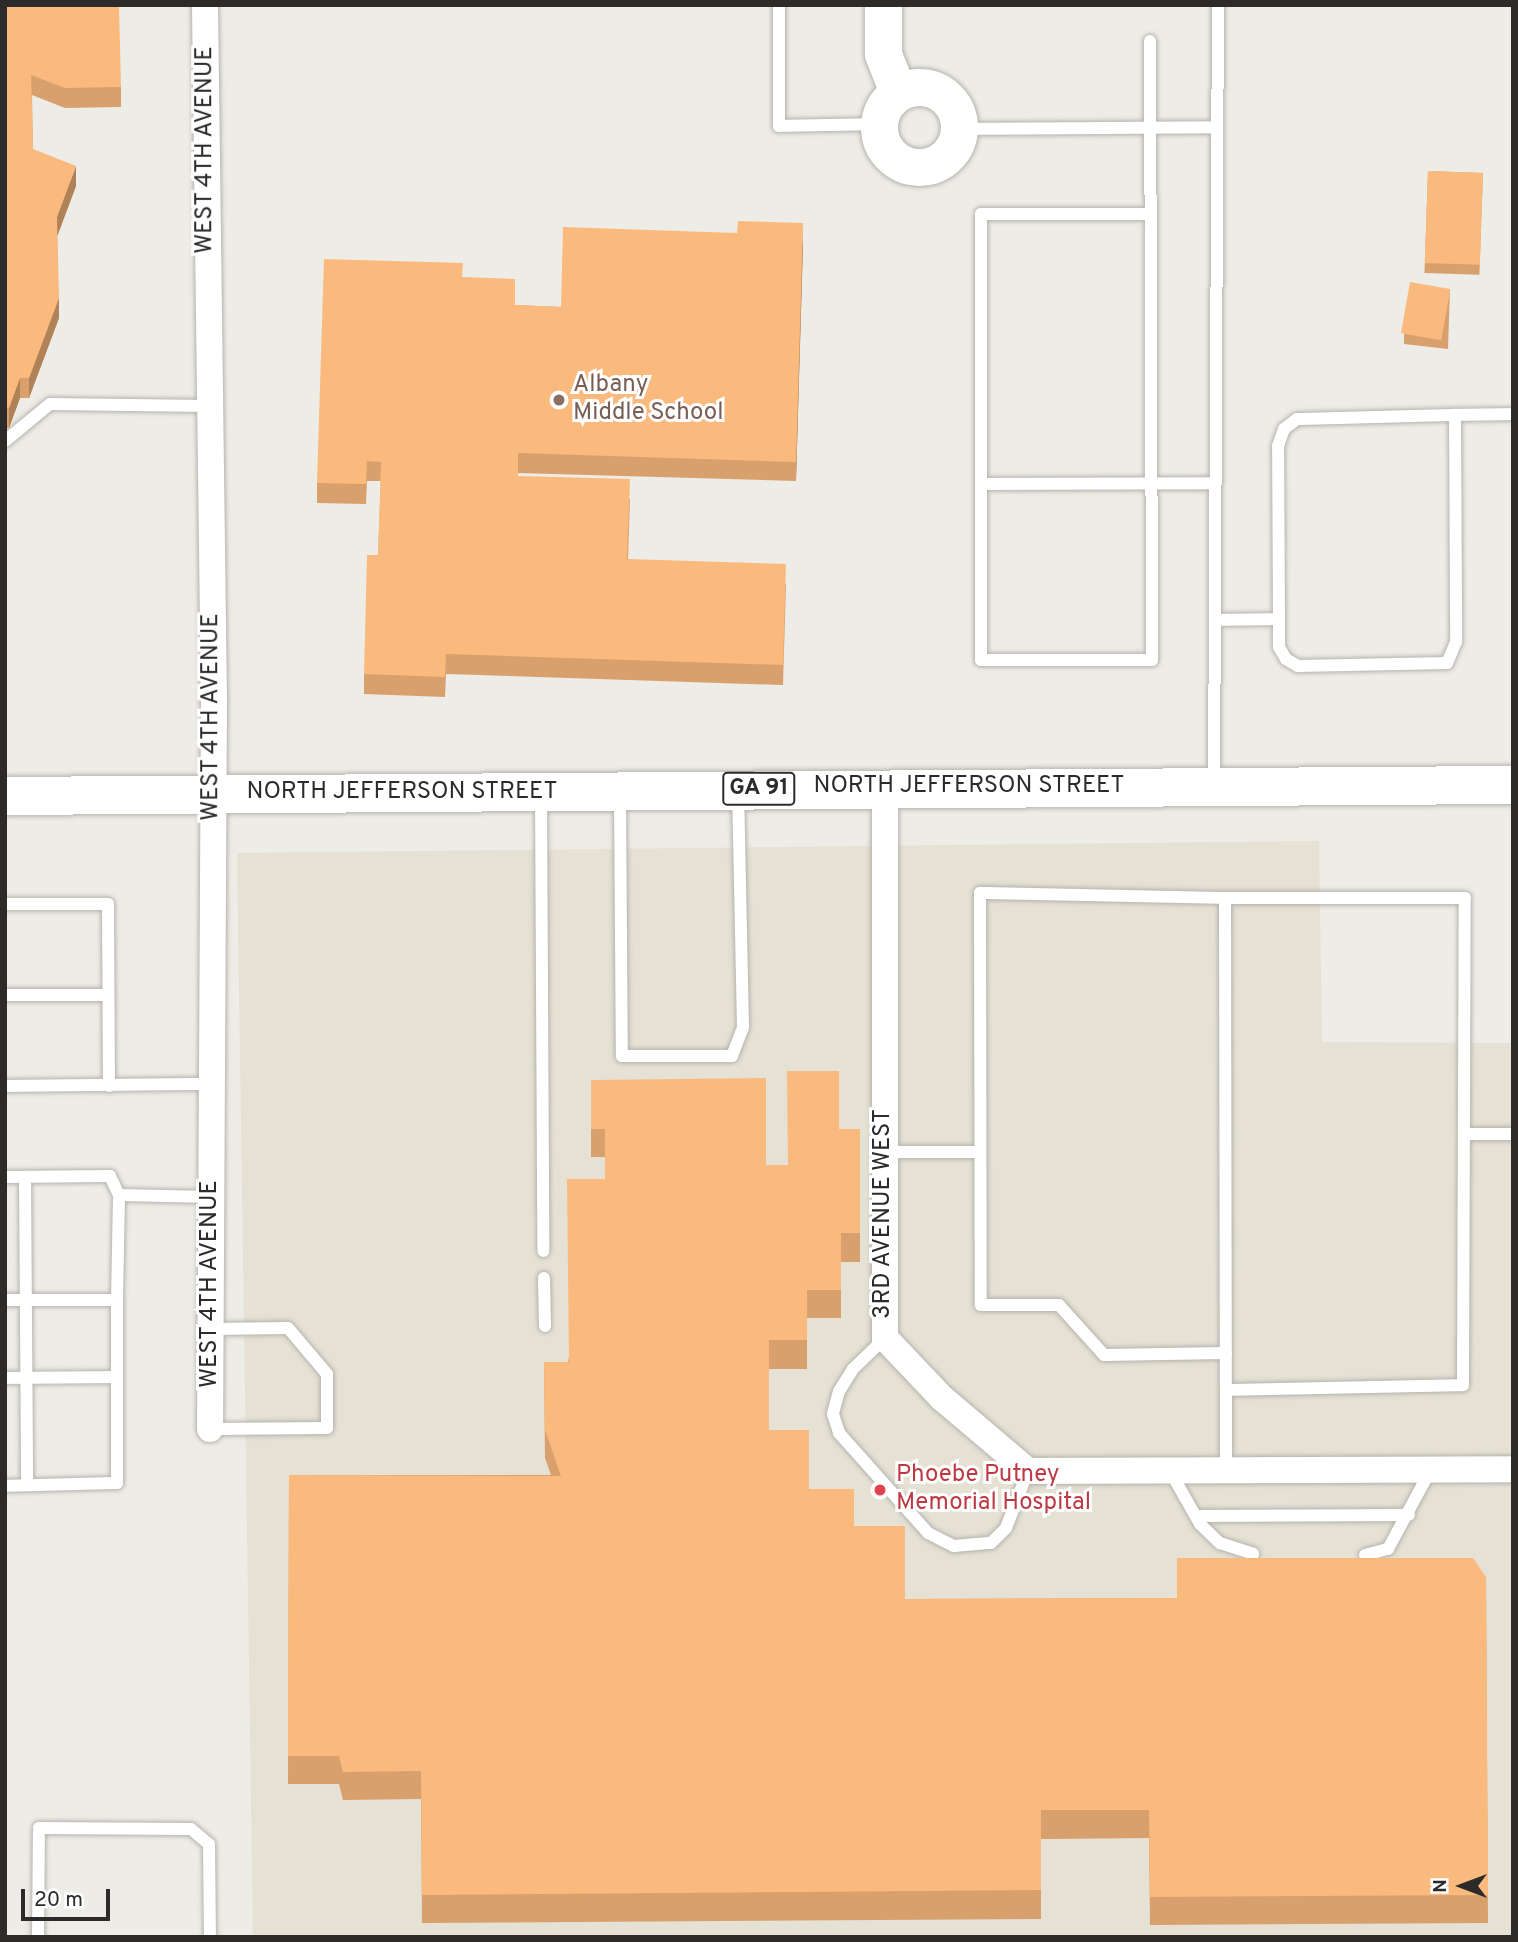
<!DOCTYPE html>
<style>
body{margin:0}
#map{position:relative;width:1518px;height:1942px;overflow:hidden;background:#eeece6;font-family:Overpass,sans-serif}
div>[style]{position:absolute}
.built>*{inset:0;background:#e5e1d4}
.roads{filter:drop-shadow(0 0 2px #b5b3ad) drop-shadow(0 0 2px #b5b3ad)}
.lane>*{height:12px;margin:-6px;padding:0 6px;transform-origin:6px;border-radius:6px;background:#fff}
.street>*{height:26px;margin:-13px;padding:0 13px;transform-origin:13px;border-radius:13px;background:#fff}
.secondary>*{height:37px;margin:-18.5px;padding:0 18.5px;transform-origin:18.5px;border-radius:18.5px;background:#fff}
.secondary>.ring{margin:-18.5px;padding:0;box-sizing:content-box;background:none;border:37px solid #fff;border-radius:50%}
.primary>*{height:38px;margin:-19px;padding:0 19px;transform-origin:19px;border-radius:19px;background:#fff}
.wall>*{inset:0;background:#d8a06c;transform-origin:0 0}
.shaded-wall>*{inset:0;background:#b08258}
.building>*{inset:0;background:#fbba7d;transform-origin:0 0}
.dots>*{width:19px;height:19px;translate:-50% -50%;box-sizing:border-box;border:4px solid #fff;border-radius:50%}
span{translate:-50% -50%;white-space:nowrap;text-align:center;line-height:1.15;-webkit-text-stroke:6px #fff;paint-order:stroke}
.shield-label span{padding:2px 5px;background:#fff;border:2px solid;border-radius:5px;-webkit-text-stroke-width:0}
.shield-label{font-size:23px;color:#2c2b29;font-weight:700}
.street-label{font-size:24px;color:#2c2b29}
.education-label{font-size:24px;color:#785e54}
.left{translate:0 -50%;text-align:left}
.health-label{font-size:24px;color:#be3a42}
.frame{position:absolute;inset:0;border:7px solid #2c2b29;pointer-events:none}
.north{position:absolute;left:1427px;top:1851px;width:70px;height:70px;-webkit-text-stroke:5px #fff;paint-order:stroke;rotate:270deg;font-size:19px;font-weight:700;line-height:28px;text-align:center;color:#2c2b29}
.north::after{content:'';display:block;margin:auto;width:24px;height:32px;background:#2c2b29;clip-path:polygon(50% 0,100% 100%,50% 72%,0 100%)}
.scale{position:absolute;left:21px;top:1889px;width:89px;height:32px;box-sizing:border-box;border:4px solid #2c2b29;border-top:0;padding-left:9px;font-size:21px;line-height:24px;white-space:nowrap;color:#2c2b29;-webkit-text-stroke:5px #fff;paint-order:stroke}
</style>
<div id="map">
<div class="built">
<i style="clip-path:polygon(1319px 841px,1322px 1042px,1513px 1043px,1513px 1937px,253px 1937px,237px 853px)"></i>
</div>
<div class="roads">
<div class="lane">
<i style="left:779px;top:5px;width:121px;rotate:90deg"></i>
<i style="left:779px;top:126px;width:100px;rotate:-1.1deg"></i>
<i style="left:1150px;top:41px;width:619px;rotate:89.81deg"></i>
<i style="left:1152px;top:660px;width:171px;rotate:180deg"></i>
<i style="left:981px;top:660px;width:446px;rotate:-90deg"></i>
<i style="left:981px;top:214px;width:169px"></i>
<i style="left:959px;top:129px;width:258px;rotate:-0.4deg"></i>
<i style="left:1455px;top:415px;width:58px;rotate:-1deg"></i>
<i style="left:5px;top:441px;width:58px;rotate:-39.4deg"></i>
<i style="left:50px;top:404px;width:159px;rotate:0.7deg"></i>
<i style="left:981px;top:484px;width:234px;rotate:-0.2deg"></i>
<i style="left:1215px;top:620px;width:64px;rotate:-0.9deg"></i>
<i style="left:1279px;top:619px;width:173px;rotate:-90.3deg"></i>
<i style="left:1278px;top:446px;width:18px;rotate:-71deg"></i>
<i style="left:1284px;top:429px;width:16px;rotate:-38deg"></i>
<i style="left:1297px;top:419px;width:158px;rotate:-1.5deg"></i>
<i style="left:1455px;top:415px;width:227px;rotate:89.7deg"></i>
<i style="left:1456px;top:642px;width:23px;rotate:113deg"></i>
<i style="left:1447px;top:663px;width:149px;rotate:178.8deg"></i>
<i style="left:1298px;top:666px;width:14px;rotate:-150deg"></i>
<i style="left:1286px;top:659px;width:14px;rotate:-120deg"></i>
<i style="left:1279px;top:647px;width:28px;rotate:-90deg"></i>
<i style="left:1214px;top:785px;width:780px;rotate:-89.71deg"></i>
<i style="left:620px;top:795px;width:261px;rotate:89.6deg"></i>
<i style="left:622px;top:1056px;width:110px"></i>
<i style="left:732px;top:1056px;width:31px;rotate:-69deg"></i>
<i style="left:743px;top:1027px;width:234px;rotate:-91.2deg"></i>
<i style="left:541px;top:796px;width:455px;rotate:89.7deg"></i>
<i style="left:1225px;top:898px;width:245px;rotate:-178.8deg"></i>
<i style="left:980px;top:893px;width:412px;rotate:89.9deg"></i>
<i style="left:981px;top:1305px;width:78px"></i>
<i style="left:1059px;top:1305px;width:67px;rotate:48deg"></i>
<i style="left:1104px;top:1355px;width:122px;rotate:-0.9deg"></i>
<i style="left:5px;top:904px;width:103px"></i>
<i style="left:108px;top:904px;width:182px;rotate:89.7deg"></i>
<i style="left:5px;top:995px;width:103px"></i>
<i style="left:5px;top:1086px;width:206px;rotate:-0.6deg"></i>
<i style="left:1464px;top:1134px;width:49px"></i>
<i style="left:884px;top:1152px;width:96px"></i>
<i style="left:5px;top:1177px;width:105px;rotate:-0.5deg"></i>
<i style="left:110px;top:1176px;width:21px;rotate:65deg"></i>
<i style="left:119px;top:1195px;width:92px;rotate:1.2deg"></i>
<i style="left:25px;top:1177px;width:308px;rotate:89.6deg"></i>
<i style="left:544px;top:1278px;width:48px;rotate:88.8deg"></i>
<i style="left:5px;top:1300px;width:112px"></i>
<i style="left:117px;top:1300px;width:183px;rotate:90deg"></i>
<i style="left:117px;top:1483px;width:112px;rotate:178.5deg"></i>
<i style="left:117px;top:1300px;width:105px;rotate:-88.9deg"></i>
<i style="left:885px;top:1338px;width:45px;rotate:135.9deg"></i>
<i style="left:853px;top:1369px;width:26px;rotate:122deg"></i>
<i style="left:839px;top:1391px;width:24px;rotate:105deg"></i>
<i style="left:833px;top:1414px;width:20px;rotate:72deg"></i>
<i style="left:839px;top:1433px;width:134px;rotate:48.3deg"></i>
<i style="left:928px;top:1533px;width:29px;rotate:27deg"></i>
<i style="left:954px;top:1546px;width:37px;rotate:-5deg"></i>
<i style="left:991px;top:1543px;width:21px;rotate:-45deg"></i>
<i style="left:1006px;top:1528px;width:61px;rotate:-68.9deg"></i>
<i style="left:5px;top:1378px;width:112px;rotate:-0.5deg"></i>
<i style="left:1226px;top:1390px;width:237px;rotate:-1.2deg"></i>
<i style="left:1463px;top:1385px;width:487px;rotate:-89.8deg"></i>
<i style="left:1465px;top:898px;width:240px;rotate:180deg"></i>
<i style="left:1225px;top:898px;width:492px;rotate:89.9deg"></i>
<i style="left:1226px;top:1390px;width:80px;rotate:90deg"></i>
<i style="left:210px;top:1429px;width:117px;rotate:-0.5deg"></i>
<i style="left:327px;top:1428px;width:54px;rotate:-90deg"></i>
<i style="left:327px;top:1374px;width:60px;rotate:-130.3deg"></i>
<i style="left:288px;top:1328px;width:77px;rotate:179.3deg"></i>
<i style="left:1170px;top:1471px;width:61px;rotate:60.5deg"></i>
<i style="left:1200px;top:1524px;width:28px;rotate:44deg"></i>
<i style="left:1220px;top:1543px;width:35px;rotate:18deg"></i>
<i style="left:1196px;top:1516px;width:213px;rotate:-0.3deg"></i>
<i style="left:1365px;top:1555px;width:24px;rotate:-15deg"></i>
<i style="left:1388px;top:1549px;width:91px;rotate:-61.7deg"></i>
<i style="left:38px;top:1937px;width:109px;rotate:-89.5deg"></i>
<i style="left:39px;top:1828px;width:152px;rotate:0.4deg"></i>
<i style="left:191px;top:1829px;width:23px;rotate:40deg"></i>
<i style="left:209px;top:1844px;width:93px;rotate:89.4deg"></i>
</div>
<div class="street">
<i style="left:205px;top:5px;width:694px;rotate:89.26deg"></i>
<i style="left:214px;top:699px;width:730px;rotate:90.31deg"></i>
<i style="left:885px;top:788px;width:550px;rotate:90deg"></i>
<i style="left:885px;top:1338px;width:83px;rotate:46.5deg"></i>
<i style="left:942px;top:1398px;width:113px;rotate:40.3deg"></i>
<i style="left:1028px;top:1471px;width:485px;rotate:-0.2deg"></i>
</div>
<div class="secondary">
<i style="left:883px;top:5px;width:49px;rotate:90deg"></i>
<i style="left:883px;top:54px;width:41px;rotate:68.5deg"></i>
<i class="ring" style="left:879px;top:87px;width:43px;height:43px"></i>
</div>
<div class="primary">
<i style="left:5px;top:796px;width:1508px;rotate:-0.42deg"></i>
</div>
</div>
<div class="wall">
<i style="clip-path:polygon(5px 5px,121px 87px,121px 107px,65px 108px,32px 95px,33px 149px,76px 186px,57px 236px,59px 318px,29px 398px,20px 398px,9px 428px,5px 428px)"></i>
<i style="left:1428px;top:171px;width:55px;height:102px;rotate:2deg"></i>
<i style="clip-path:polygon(803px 243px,796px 481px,518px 473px,518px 476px,630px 499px,628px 559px,786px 584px,783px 685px,446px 674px,445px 697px,364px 694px,364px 674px,378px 555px,381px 481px,367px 481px,366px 504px,317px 503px,317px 483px,463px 277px,515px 305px,561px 307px)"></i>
<i style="clip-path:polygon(1450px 289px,1448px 349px,1404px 344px,1404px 334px)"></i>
<i style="clip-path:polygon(591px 1080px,766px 1165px,788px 1165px,839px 1129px,860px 1129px,860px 1262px,841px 1262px,841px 1318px,807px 1318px,807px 1369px,769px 1369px,769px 1430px,809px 1489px,854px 1526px,905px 1599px,1177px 1598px,1486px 1577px,1488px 1923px,1150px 1925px,1149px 1838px,1041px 1839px,1041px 1919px,422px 1923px,421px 1799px,343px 1800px,339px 1784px,288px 1784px,289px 1475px,551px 1475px,545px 1458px,544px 1362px,568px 1362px,605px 1179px,605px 1157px,591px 1157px)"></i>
</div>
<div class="shaded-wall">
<i style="clip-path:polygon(76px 166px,76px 186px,57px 237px,57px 217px)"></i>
<i style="clip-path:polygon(803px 223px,803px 243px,796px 481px,796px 462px)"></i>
<i style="clip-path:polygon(59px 298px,59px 318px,29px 398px,29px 378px)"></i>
<i style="clip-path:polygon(20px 378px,20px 398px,9px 428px,9px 408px)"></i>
</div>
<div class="building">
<i style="clip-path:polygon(5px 5px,119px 5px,121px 87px,65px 88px,31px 75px,33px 149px,76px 166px,57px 217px,59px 298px,29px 378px,20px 378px,9px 408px,5px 408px)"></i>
<i style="left:1428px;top:171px;width:55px;height:92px;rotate:2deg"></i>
<i style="clip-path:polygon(738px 221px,803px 223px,796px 462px,518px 453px,518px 476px,630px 479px,627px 559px,786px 564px,783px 665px,446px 654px,445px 677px,364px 674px,367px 555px,378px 555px,381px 462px,367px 461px,366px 484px,317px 483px,324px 259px,463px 263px,462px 277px,515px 279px,515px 305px,561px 307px,563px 227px,737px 233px)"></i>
<i style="left:1410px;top:282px;width:41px;height:52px;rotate:10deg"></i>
<i style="clip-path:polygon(787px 1071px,839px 1071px,839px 1129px,860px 1129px,860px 1233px,841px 1233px,841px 1290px,807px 1290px,807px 1340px,769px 1340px,769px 1430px,809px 1430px,809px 1489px,854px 1489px,854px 1526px,905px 1526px,905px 1599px,1177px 1598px,1177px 1558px,1473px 1558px,1486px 1577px,1488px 1895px,1150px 1897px,1149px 1810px,1041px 1810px,1041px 1890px,422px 1895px,421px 1771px,343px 1772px,339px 1756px,288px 1756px,289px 1475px,561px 1476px,545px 1430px,544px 1362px,569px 1362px,567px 1179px,605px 1179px,605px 1129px,591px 1129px,591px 1080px,766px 1078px,766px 1165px,788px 1165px)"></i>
</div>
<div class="dots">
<i style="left:559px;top:400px;background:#8d6e63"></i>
<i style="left:880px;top:1490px;background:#e0444e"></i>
</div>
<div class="shield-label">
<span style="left:759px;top:789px">GA 91</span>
</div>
<div class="street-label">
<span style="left:206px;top:150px;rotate:-90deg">WEST 4TH AVENUE</span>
<span style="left:212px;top:717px;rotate:-90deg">WEST 4TH AVENUE</span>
<span style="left:969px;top:787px">NORTH JEFFERSON STREET</span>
<span style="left:402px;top:793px">NORTH JEFFERSON STREET</span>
<span style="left:884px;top:1214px;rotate:-90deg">3RD AVENUE WEST</span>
<span style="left:211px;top:1284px;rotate:-90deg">WEST 4TH AVENUE</span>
</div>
<div class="education-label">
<span class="left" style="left:573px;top:400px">Albany<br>Middle School</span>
</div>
<div class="health-label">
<span class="left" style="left:896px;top:1490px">Phoebe Putney<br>Memorial Hospital</span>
</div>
<div class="frame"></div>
<div class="north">N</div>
<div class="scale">20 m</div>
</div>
